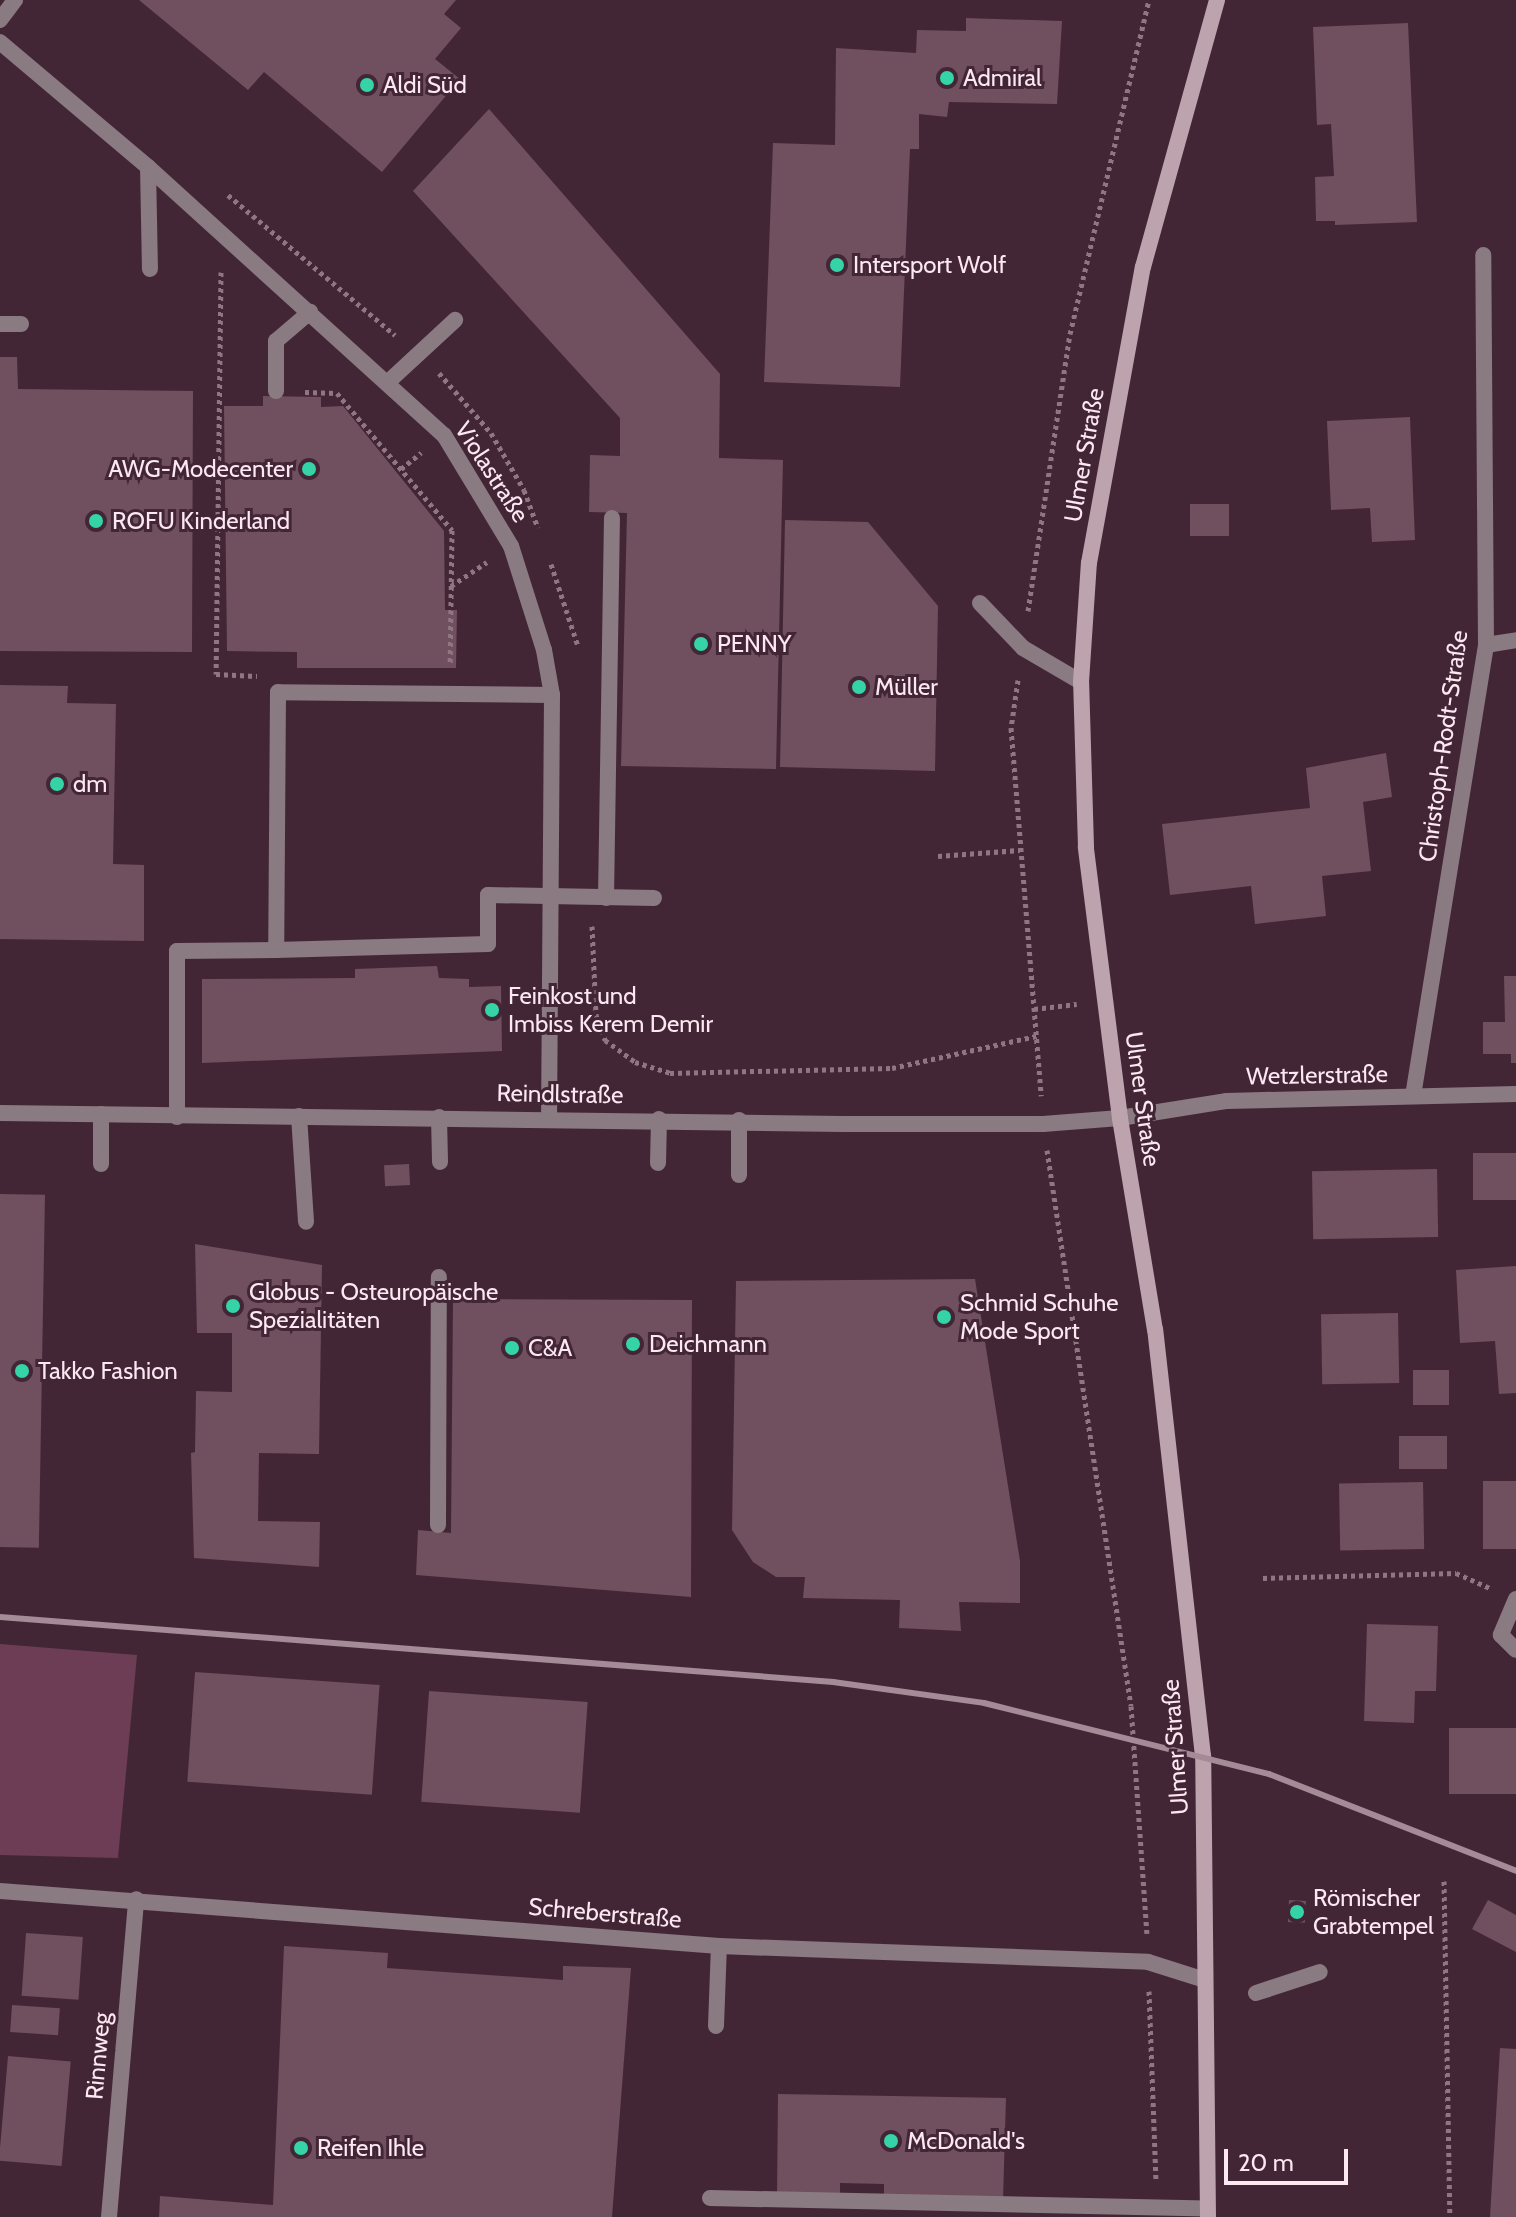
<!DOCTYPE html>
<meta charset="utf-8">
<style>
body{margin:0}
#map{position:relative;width:1516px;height:2217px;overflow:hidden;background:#432635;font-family:Cabin,sans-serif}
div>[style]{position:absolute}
.green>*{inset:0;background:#6c3d55}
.building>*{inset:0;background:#704f5f;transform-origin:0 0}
.path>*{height:5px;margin-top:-2.5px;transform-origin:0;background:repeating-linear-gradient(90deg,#907683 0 4px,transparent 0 8px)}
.service>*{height:16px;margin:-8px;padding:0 8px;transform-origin:8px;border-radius:8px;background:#8a7a81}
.minor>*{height:16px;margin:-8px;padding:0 8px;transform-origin:8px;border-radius:8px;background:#8a7a81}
.tertiary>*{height:16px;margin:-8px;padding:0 8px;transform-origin:8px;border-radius:8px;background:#8a7a81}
.secondary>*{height:16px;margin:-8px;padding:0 8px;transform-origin:8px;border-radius:8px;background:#bca3ae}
.rail>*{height:6px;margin:-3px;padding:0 3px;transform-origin:3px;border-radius:3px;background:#a48b97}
.dots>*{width:22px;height:22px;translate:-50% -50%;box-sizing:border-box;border:4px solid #432635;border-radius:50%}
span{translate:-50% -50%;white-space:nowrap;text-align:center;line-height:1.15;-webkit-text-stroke:6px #432635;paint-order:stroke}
.poi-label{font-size:24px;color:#fce8f1}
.left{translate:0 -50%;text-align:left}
.right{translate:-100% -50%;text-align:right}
.street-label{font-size:24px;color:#fce8f1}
.scale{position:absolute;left:1224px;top:2149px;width:124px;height:36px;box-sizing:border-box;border:4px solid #fce8f1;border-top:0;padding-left:10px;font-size:24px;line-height:28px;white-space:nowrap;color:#fce8f1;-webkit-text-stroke:6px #432635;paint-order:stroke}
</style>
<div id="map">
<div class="green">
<i style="clip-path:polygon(0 1644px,137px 1655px,118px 1858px,0 1855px)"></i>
</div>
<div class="building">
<i style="clip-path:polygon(139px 0,456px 0,444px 14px,461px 28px,435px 59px,460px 79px,382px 172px,264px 72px,248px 90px)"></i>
<i style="clip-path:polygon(966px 18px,1062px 21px,1057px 104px,949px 102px,947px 117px,919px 114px,919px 149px,910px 149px,900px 387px,764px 382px,773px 143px,835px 145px,836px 48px,916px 53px,917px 30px,966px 31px)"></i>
<i style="clip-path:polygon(1408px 23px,1417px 222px,1335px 225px,1335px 221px,1316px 221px,1315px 177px,1334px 176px,1331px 124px,1317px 125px,1313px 27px)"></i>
<i style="clip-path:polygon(489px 109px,720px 374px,719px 458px,783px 460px,776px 769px,621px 766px,627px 513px,589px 512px,590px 455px,620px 456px,620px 418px,413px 191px)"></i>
<i style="clip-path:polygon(0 357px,17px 357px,18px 389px,193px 391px,192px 652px,0 651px)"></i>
<i style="clip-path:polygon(263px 396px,321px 397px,321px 407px,343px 406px,444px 531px,445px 610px,457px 610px,456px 668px,297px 668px,297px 652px,227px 651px,224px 406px,263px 406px)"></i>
<i style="clip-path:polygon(1410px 417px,1415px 540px,1372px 542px,1370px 508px,1331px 510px,1327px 421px)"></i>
<i style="left:1229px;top:504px;width:32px;height:39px;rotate:90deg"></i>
<i style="clip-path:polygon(785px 520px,868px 522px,938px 606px,935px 771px,780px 767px)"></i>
<i style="clip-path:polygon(0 685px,68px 686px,67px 703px,116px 704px,113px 864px,144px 865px,144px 941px,0 939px)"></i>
<i style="clip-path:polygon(1386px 753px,1392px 797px,1363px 802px,1371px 871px,1322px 876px,1326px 916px,1255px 924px,1251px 886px,1170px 895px,1162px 824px,1310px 808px,1306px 768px)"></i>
<i style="clip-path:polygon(437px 966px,439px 978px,469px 979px,469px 987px,501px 986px,502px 1051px,202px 1063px,202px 979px,355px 978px,355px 969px)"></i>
<i style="clip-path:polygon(1504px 976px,1516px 976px,1516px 1063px,1511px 1063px,1511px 1054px,1483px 1054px,1483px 1022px,1505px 1022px)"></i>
<i style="left:1516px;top:1153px;width:47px;height:43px;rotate:90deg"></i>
<i style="left:409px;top:1164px;width:21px;height:25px;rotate:87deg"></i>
<i style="left:1437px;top:1169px;width:68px;height:125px;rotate:89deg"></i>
<i style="left:0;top:1194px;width:45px;height:353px;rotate:1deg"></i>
<i style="clip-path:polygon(195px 1244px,322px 1265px,319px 1454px,259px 1453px,258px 1521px,320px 1522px,319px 1567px,194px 1558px,191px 1453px,195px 1452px,196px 1391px,232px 1392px,232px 1333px,197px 1333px)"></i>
<i style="clip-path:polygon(1516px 1266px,1516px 1393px,1499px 1394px,1495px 1341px,1460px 1343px,1456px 1270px)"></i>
<i style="clip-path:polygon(975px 1279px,1020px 1561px,1020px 1603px,959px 1602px,961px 1631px,899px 1628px,900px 1600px,803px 1598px,805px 1577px,776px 1577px,753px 1562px,732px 1530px,736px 1281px)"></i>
<i style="clip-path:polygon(453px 1299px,692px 1300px,691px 1597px,416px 1575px,418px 1530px,451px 1533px)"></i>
<i style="left:1398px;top:1313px;width:70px;height:77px;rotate:89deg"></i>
<i style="left:1413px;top:1370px;width:36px;height:35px"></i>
<i style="left:1399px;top:1436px;width:48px;height:33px"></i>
<i style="left:1516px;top:1481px;width:68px;height:33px;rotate:90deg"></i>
<i style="left:1423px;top:1482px;width:67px;height:84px;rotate:89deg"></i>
<i style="clip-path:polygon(1367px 1624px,1438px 1626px,1436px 1691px,1415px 1691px,1414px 1723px,1364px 1721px)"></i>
<i style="left:195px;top:1672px;width:185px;height:110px;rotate:4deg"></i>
<i style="left:429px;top:1691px;width:159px;height:111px;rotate:4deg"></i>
<i style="left:1516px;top:1728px;width:66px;height:67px;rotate:90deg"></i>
<i style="left:1289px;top:1900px;width:17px;height:22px;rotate:3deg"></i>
<i style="clip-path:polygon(1488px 1900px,1516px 1915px,1516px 1952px,1472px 1929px)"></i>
<i style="left:26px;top:1933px;width:57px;height:63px;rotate:4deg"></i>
<i style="clip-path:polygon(284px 1946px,388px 1953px,387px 1968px,563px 1980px,563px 1966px,631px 1968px,612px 2217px,159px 2217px,160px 2196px,273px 2205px)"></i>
<i style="left:12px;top:2005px;width:48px;height:27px;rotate:4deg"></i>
<i style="clip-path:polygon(1500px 2048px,1516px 2049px,1516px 2217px,1490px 2217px)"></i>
<i style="left:8px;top:2056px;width:63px;height:105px;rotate:5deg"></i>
<i style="clip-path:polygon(778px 2094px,1006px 2098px,1003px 2200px,884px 2196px,884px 2184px,840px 2183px,840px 2196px,777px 2196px)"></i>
</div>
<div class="path">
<i style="left:228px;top:195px;width:218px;rotate:40deg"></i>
<i style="left:221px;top:272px;width:402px;rotate:90.7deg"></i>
<i style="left:216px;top:674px;width:41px;rotate:2.8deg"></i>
<i style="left:439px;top:373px;width:79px;rotate:49.1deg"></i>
<i style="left:491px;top:433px;width:66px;rotate:59.9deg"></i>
<i style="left:524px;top:490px;width:40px;rotate:69.8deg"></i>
<i style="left:305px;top:392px;width:32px;rotate:2deg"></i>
<i style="left:337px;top:393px;width:179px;rotate:50deg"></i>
<i style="left:452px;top:530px;width:135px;rotate:90.8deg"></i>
<i style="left:401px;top:469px;width:26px;rotate:-39deg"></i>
<i style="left:551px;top:564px;width:86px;rotate:71.8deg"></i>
<i style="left:451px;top:586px;width:43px;rotate:-33.7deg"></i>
<i style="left:1028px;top:611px;width:280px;rotate:-81.4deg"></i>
<i style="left:1070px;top:334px;width:343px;rotate:-76.7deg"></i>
<i style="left:1018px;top:680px;width:49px;rotate:98.3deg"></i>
<i style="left:1011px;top:728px;width:369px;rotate:85.3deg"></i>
<i style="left:938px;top:856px;width:82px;rotate:-4.2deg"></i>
<i style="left:592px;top:926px;width:89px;rotate:87.4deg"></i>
<i style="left:596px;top:1015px;width:27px;rotate:70deg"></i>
<i style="left:605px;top:1040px;width:37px;rotate:36deg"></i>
<i style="left:635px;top:1062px;width:37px;rotate:17deg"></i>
<i style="left:670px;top:1073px;width:222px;rotate:-1.3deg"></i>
<i style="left:892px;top:1068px;width:148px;rotate:-12.5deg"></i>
<i style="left:1034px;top:1009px;width:43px;rotate:-6.6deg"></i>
<i style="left:1047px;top:1150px;width:562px;rotate:81.41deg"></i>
<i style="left:1131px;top:1706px;width:228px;rotate:86deg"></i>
<i style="left:1263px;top:1578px;width:193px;rotate:-1.5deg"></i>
<i style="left:1456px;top:1573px;width:37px;rotate:24deg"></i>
<i style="left:1444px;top:1881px;width:336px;rotate:89deg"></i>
<i style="left:1149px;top:1991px;width:190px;rotate:87.9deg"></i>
</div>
<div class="service">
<i style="left:0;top:20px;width:25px;rotate:-53deg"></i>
<i style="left:148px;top:167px;width:102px;rotate:88.9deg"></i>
<i style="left:0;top:324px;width:21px"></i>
<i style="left:387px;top:383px;width:93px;rotate:-42.8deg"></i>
<i style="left:276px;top:391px;width:50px;rotate:-90deg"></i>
<i style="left:276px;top:341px;width:45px;rotate:-40.5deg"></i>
<i style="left:980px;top:603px;width:62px;rotate:46.3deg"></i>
<i style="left:1023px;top:648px;width:67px;rotate:30.4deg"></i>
<i style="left:552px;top:695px;width:274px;rotate:-179.4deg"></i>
<i style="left:278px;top:692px;width:258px;rotate:90.4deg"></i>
<i style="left:276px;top:950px;width:212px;rotate:-1.6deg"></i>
<i style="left:488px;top:944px;width:49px;rotate:-90deg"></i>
<i style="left:488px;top:895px;width:166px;rotate:1deg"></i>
<i style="left:606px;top:898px;width:380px;rotate:-89.1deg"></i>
<i style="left:101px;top:1114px;width:50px;rotate:90deg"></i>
<i style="left:299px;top:1116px;width:106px;rotate:86.2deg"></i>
<i style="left:177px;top:1117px;width:166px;rotate:-90deg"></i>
<i style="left:177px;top:951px;width:99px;rotate:-0.6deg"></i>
<i style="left:439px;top:1117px;width:45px;rotate:88.7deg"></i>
<i style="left:739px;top:1120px;width:55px;rotate:90deg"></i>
<i style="left:658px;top:1163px;width:44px;rotate:-88.7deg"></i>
<i style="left:438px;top:1525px;width:248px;rotate:-89.8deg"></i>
<i style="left:1516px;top:1599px;width:39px;rotate:113deg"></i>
<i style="left:1501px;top:1635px;width:21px;rotate:45deg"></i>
<i style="left:1256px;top:1993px;width:67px;rotate:-18.2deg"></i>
<i style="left:716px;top:2026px;width:80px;rotate:-87.9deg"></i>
<i style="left:710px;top:2198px;width:497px;rotate:1.2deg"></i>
</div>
<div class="minor">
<i style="left:0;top:42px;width:194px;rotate:40.2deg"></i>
<i style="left:148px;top:167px;width:399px;rotate:42.2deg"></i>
<i style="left:444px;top:435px;width:130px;rotate:58.9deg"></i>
<i style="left:511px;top:546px;width:109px;rotate:72.4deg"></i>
<i style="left:544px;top:650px;width:46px;rotate:79.9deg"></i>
<i style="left:552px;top:695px;width:422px;rotate:90.4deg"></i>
<i style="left:1486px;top:645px;width:30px;rotate:-9deg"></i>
<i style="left:1413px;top:1096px;width:457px;rotate:-80.8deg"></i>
<i style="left:1486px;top:645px;width:390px;rotate:-90.4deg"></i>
<i style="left:1120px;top:1118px;width:107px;rotate:-9.1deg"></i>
<i style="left:1226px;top:1101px;width:290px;rotate:-1.4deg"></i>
<i style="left:0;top:1891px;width:721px;rotate:4.37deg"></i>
<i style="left:719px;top:1946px;width:429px;rotate:2.1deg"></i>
<i style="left:1148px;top:1962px;width:60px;rotate:17.5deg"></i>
<i style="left:109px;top:2217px;width:319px;rotate:-85.1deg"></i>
</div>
<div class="tertiary">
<i style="left:0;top:1113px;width:843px;rotate:0.75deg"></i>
<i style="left:843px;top:1124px;width:200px"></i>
<i style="left:1043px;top:1124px;width:77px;rotate:-4.5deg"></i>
</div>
<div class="secondary">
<i style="left:1208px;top:2217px;width:461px;rotate:-90.6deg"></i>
<i style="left:1203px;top:1756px;width:429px;rotate:-96.4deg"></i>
<i style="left:1155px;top:1330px;width:215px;rotate:-99.4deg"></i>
<i style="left:1120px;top:1118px;width:273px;rotate:-97.2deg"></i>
<i style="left:1086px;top:847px;width:165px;rotate:-91.7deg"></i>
<i style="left:1081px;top:682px;width:119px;rotate:-86.2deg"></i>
<i style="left:1089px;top:563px;width:301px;rotate:-79.7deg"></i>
<i style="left:1143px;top:267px;width:277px;rotate:-74.5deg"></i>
</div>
<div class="rail">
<i style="left:0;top:1617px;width:836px;rotate:4.46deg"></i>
<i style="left:833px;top:1682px;width:152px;rotate:7.9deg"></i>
<i style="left:984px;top:1703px;width:294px;rotate:14deg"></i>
<i style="left:1269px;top:1774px;width:265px;rotate:21.4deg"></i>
</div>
<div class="dots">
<i style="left:947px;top:78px;background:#34d4a8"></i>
<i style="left:367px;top:85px;background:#34d4a8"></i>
<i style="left:837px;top:265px;background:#34d4a8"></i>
<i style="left:309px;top:469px;background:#34d4a8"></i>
<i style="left:96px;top:521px;background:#34d4a8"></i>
<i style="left:701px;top:644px;background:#34d4a8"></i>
<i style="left:859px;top:687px;background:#34d4a8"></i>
<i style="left:57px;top:784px;background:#34d4a8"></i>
<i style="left:492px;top:1010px;background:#34d4a8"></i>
<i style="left:233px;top:1306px;background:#34d4a8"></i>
<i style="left:944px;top:1317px;background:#34d4a8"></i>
<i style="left:633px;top:1344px;background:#34d4a8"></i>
<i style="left:512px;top:1348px;background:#34d4a8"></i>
<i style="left:22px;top:1371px;background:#34d4a8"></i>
<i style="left:1297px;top:1912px;background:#34d4a8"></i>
<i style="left:891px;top:2141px;background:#34d4a8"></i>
<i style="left:301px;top:2148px;background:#34d4a8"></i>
</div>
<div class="poi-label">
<span class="left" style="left:963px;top:78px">Admiral</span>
<span class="left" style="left:383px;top:85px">Aldi Süd</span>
<span class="left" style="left:853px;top:265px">Intersport Wolf</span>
<span class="right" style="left:293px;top:469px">AWG-Modecenter</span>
<span class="left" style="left:112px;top:521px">ROFU Kinderland</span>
<span class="left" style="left:717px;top:644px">PENNY</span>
<span class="left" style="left:875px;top:687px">Müller</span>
<span class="left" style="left:73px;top:784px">dm</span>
<span class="left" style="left:508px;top:1010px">Feinkost und<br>Imbiss Kerem Demir</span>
<span class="left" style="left:249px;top:1306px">Globus - Osteuropäische<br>Spezialitäten</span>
<span class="left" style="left:960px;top:1317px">Schmid Schuhe<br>Mode Sport</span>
<span class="left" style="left:649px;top:1344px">Deichmann</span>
<span class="left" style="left:528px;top:1348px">C&amp;A</span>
<span class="left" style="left:38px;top:1371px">Takko Fashion</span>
<span class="left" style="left:1313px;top:1912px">Römischer<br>Grabtempel</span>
<span class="left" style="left:907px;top:2141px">McDonald's</span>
<span class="left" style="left:317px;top:2148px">Reifen Ihle</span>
</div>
<div class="street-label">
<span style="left:1084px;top:455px;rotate:-80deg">Ulmer Straße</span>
<span style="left:492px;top:472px;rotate:57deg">Violastraße</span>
<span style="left:1443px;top:746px;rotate:-82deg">Christoph-Rodt-Straße</span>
<span style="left:1317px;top:1075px;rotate:-1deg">Wetzlerstraße</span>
<span style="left:560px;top:1094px;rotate:1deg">Reindlstraße</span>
<span style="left:1143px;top:1099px;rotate:82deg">Ulmer Straße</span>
<span style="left:1175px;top:1747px;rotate:-94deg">Ulmer Straße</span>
<span style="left:605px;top:1913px;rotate:5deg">Schreberstraße</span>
<span style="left:98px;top:2056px;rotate:-85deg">Rinnweg</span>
</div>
<div class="scale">20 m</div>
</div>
